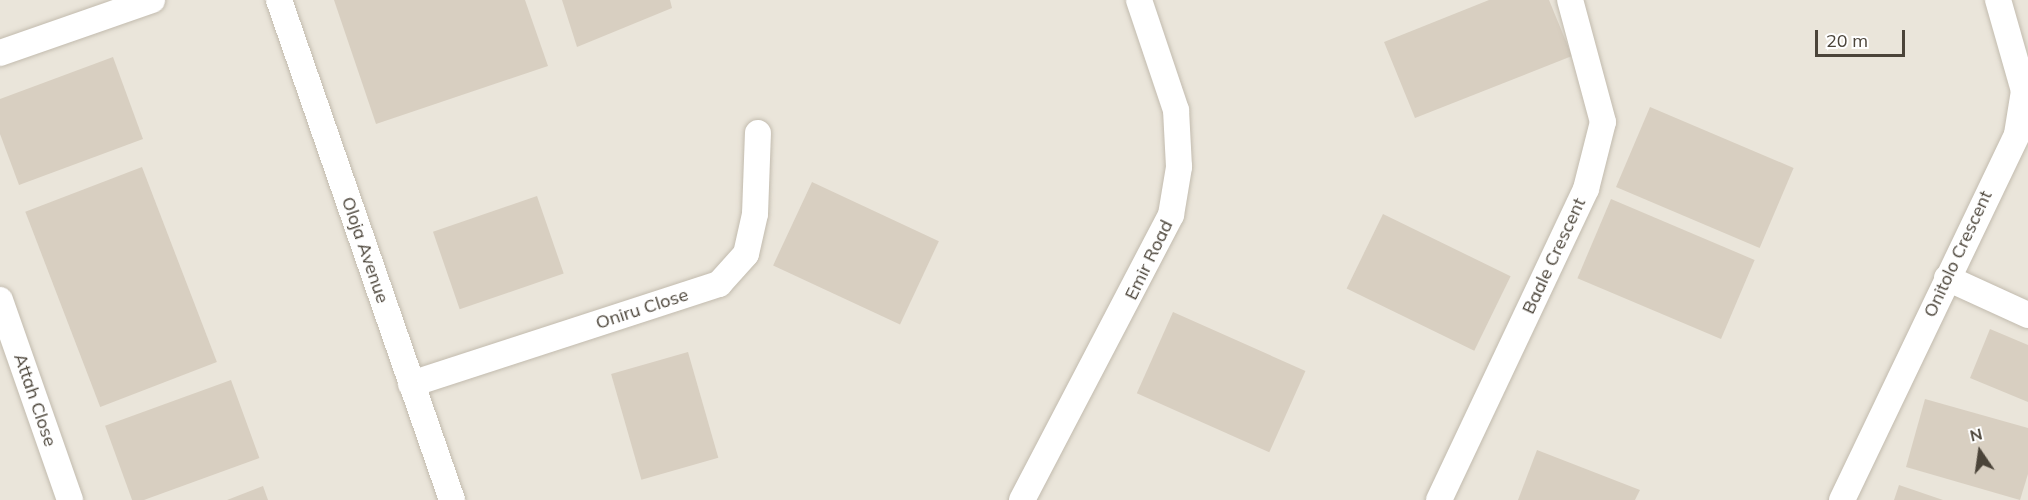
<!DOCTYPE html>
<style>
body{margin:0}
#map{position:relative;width:2028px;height:500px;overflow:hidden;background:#f6f3ec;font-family:Mulish,sans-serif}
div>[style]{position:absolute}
.residential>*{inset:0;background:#eae5da;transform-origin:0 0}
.building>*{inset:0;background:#d8cfc1;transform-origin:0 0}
.roads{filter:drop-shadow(0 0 2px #c2bbae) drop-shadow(0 0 2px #c2bbae)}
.minor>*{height:26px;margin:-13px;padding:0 13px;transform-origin:13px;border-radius:13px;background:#fff}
span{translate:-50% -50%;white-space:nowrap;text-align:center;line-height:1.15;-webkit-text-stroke:5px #fff;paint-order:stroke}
.street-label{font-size:18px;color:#4b4439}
.north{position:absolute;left:1950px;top:422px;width:60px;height:60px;-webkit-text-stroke:4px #fff;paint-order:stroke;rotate:347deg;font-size:16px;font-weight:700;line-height:24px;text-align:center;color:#4b4439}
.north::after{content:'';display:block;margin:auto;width:21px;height:27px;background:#4b4439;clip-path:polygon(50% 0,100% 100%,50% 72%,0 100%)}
.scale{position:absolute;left:1815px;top:30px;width:90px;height:27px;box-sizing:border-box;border:3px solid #4b4439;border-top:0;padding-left:8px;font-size:18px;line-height:21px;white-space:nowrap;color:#4b4439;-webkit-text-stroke:4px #fff;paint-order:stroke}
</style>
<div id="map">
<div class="residential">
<i style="left:0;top:0;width:2028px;height:500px"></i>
</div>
<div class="building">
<i style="clip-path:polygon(334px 0,525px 0,548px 66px,376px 124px)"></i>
<i style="clip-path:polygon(562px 0,670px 0,672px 8px,577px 47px)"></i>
<i style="clip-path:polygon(1489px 0,1549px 0,1572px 56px,1415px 118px,1384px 42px)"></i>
<i style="clip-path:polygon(113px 57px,143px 139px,19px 185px,0 134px,0 99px)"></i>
<i style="left:1650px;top:107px;width:156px;height:87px;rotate:23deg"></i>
<i style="left:142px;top:167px;width:209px;height:125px;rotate:69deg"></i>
<i style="left:812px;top:182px;width:140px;height:92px;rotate:25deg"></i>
<i style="left:537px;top:196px;width:82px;height:110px;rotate:71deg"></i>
<i style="left:1611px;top:199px;width:156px;height:86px;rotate:23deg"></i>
<i style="left:1383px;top:214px;width:142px;height:83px;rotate:26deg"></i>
<i style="left:1173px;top:312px;width:145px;height:89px;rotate:24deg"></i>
<i style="clip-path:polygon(1990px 329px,2028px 345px,2028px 402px,1970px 378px)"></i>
<i style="left:688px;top:352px;width:110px;height:80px;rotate:74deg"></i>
<i style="left:231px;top:380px;width:83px;height:134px;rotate:70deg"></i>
<i style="clip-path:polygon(1925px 399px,2028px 428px,2028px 474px,2020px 500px,1906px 467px)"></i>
<i style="clip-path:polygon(1537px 450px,1640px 490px,1635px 500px,1518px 500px)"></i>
<i style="clip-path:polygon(1899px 485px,1943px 500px,1894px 500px)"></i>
<i style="clip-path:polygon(263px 486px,268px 500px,227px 500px)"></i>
</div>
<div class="roads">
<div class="minor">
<i style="left:279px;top:0;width:529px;rotate:70.91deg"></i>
<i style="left:0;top:53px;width:161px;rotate:-19.2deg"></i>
<i style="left:1947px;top:278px;width:89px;rotate:24.6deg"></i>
<i style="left:0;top:300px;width:212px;rotate:70.7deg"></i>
<i style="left:411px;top:384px;width:324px;rotate:-18deg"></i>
<i style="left:719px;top:284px;width:40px;rotate:-48deg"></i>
<i style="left:746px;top:254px;width:41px;rotate:-77.3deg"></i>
<i style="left:755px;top:214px;width:81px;rotate:-87.9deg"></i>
<i style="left:1022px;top:500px;width:322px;rotate:-62.4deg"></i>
<i style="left:1171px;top:215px;width:49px;rotate:-80.5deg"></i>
<i style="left:1179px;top:167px;width:57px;rotate:-93deg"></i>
<i style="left:1176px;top:110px;width:116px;rotate:-108.6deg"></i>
<i style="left:1439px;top:500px;width:344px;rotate:-64.7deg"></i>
<i style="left:1586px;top:189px;width:69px;rotate:-75.8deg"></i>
<i style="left:1603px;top:122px;width:126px;rotate:-105.1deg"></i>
<i style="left:1842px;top:500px;width:406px;rotate:-64.4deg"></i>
<i style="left:2017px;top:134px;width:44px;rotate:-80.8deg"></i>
<i style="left:2024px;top:91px;width:95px;rotate:-105.9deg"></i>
</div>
</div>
<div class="street-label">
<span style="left:365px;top:250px;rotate:71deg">Oloja Avenue</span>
<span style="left:1958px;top:254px;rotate:-65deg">Onitolo Crescent</span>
<span style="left:1554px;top:256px;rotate:-65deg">Baale Crescent</span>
<span style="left:1149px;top:260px;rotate:-64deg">Emir Road</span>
<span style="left:642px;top:309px;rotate:-18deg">Oniru Close</span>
<span style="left:35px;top:400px;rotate:71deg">Attah Close</span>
</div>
<div class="north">N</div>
<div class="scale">20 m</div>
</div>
